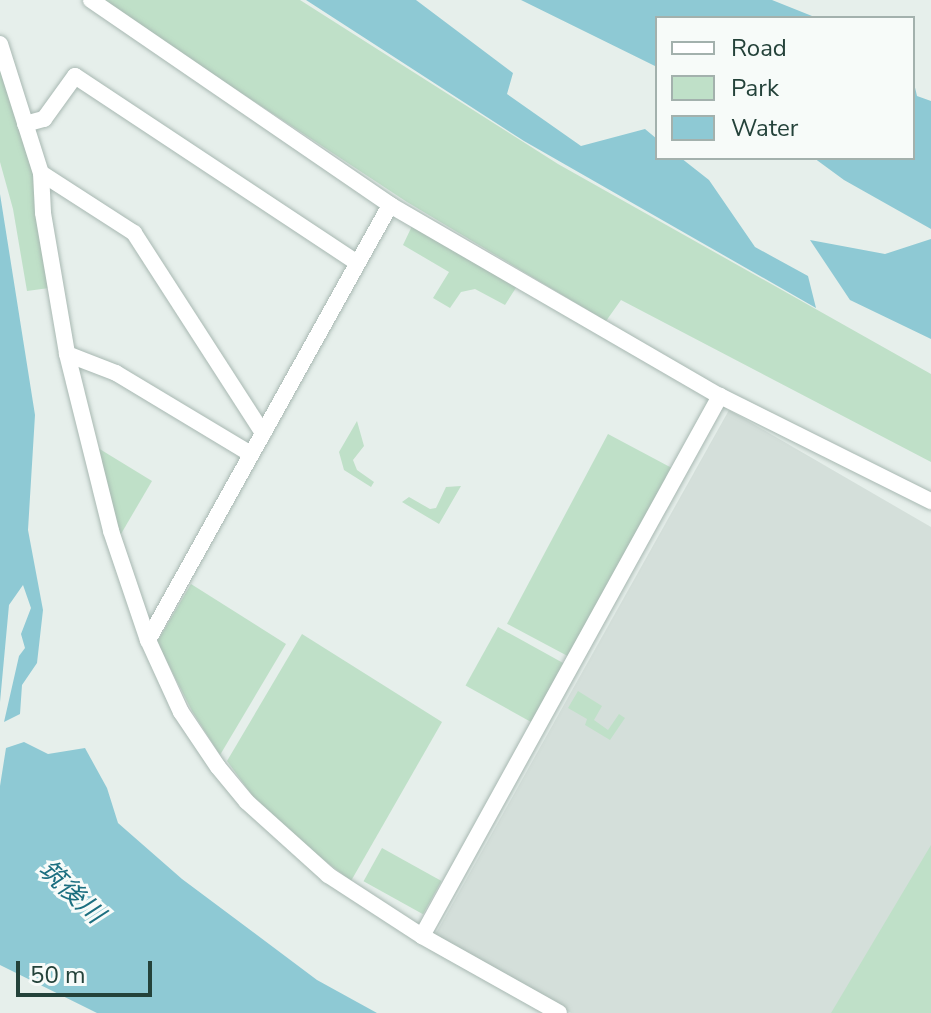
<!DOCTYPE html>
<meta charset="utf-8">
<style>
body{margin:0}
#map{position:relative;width:931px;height:1013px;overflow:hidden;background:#e6efeb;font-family:"Nunito Sans","Noto Sans JP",sans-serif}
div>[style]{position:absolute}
.built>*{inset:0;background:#d4dfda}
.green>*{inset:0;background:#bfe0c8;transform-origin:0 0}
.water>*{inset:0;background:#8ec9d4}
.roads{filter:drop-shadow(0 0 2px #a8b8b2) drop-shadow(0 0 2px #a8b8b2)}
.street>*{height:16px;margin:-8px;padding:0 8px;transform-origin:8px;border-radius:8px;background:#fff}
span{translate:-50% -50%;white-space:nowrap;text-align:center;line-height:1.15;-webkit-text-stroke:6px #f7fbf9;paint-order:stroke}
.water-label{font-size:26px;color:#1c6f80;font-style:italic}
.legend{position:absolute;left:655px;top:16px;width:260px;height:144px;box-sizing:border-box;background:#f7fbf9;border:2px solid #a3b1ad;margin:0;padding:10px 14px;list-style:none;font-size:24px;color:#24423a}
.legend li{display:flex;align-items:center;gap:16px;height:40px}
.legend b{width:40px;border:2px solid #a3b1ad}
.scale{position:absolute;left:16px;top:961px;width:136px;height:36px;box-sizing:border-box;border:4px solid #24423a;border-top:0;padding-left:10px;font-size:24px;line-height:28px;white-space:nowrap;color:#24423a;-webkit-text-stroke:6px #f7fbf9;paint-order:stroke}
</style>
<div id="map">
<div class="built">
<i style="clip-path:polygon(729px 410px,931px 527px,931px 1013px,571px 1013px,435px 935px)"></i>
</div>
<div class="green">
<i style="clip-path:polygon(105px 0,300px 0,558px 164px,931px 374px,931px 462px,621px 300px,606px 321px,407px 202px,141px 27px)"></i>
<i style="clip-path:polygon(0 67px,35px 180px,49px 288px,27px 291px,13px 209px,0 162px)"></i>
<i style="clip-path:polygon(413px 224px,519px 283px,505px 305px,475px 289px,461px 292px,450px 308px,433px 298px,449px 272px,403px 245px)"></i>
<i style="clip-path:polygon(357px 421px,364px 446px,353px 460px,357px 470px,374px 482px,371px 487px,344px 470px,339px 452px)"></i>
<i style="left:608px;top:434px;width:76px;height:215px;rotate:28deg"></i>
<i style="clip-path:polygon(98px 448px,152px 481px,118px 539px)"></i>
<i style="clip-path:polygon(461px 486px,439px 524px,402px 502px,409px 497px,430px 509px,436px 508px,446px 487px)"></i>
<i style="clip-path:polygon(191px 584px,286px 644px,220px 755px,192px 711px,157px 642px)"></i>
<i style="left:498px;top:627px;width:76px;height:67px;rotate:29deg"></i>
<i style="clip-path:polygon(302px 634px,442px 722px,351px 881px,302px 843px,252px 795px,227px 761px)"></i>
<i style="clip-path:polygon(578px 691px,602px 706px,594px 720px,608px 730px,619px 714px,625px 718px,610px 740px,585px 725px,587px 719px,568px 708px)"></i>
<i style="clip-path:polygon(931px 845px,931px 1013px,831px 1013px)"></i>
<i style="left:382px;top:848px;width:68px;height:38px;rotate:29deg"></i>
</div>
<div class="water">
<i style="clip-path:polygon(306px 0,416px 0,513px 73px,507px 94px,581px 146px,645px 129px,657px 139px,657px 158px,681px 158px,709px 180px,755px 247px,808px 276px,816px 308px,524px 141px)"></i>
<i style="clip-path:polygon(521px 0,772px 0,817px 18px,657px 18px,657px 67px)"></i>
<i style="clip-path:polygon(913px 79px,917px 96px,931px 101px,931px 229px,844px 180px,814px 158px,913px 158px)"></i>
<i style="clip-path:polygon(0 194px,35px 415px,28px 530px,43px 610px,37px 663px,22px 685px,20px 714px,4px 722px,19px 656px,25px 648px,21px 634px,31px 608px,23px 585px,9px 605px,0 702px)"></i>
<i style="clip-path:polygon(931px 239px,931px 339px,850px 300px,810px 240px,885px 254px)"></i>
<i style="clip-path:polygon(24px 742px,48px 754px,85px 748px,107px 788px,118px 823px,182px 879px,317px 980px,377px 1013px,97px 1013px,0 965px,0 786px,6px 748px)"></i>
</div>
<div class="roads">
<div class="street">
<i style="left:91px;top:0;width:363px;rotate:34.4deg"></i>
<i style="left:390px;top:205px;width:381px;rotate:30.1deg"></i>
<i style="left:720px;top:396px;width:236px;rotate:26.5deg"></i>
<i style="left:0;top:44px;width:135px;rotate:72.4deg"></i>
<i style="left:41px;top:173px;width:40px;rotate:87.1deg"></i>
<i style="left:43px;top:213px;width:143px;rotate:80.3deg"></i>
<i style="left:67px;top:354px;width:182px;rotate:76deg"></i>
<i style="left:111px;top:531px;width:115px;rotate:71.3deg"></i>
<i style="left:148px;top:640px;width:79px;rotate:65.4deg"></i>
<i style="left:181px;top:712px;width:66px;rotate:56.1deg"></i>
<i style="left:218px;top:767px;width:45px;rotate:50.4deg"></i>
<i style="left:247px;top:802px;width:109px;rotate:42deg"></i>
<i style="left:328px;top:875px;width:112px;rotate:33deg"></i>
<i style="left:422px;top:936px;width:157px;rotate:29.3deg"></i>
<i style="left:25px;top:124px;width:20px;rotate:-15deg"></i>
<i style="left:44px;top:119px;width:53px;rotate:-54.2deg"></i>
<i style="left:75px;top:76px;width:338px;rotate:33.5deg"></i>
<i style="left:41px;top:173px;width:111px;rotate:32.8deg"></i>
<i style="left:134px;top:233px;width:238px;rotate:57.2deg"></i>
<i style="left:67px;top:354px;width:53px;rotate:21.2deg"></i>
<i style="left:116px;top:373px;width:157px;rotate:31deg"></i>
<i style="left:148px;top:640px;width:498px;rotate:-60.9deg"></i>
<i style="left:422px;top:936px;width:617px;rotate:-61.11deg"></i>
</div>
</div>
<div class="water-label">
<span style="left:71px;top:892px;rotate:43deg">筑後川</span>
</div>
<ul class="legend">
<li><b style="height:10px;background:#fff"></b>Road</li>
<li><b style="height:22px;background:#bfe0c8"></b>Park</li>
<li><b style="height:22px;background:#8ec9d4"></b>Water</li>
</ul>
<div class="scale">50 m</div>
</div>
